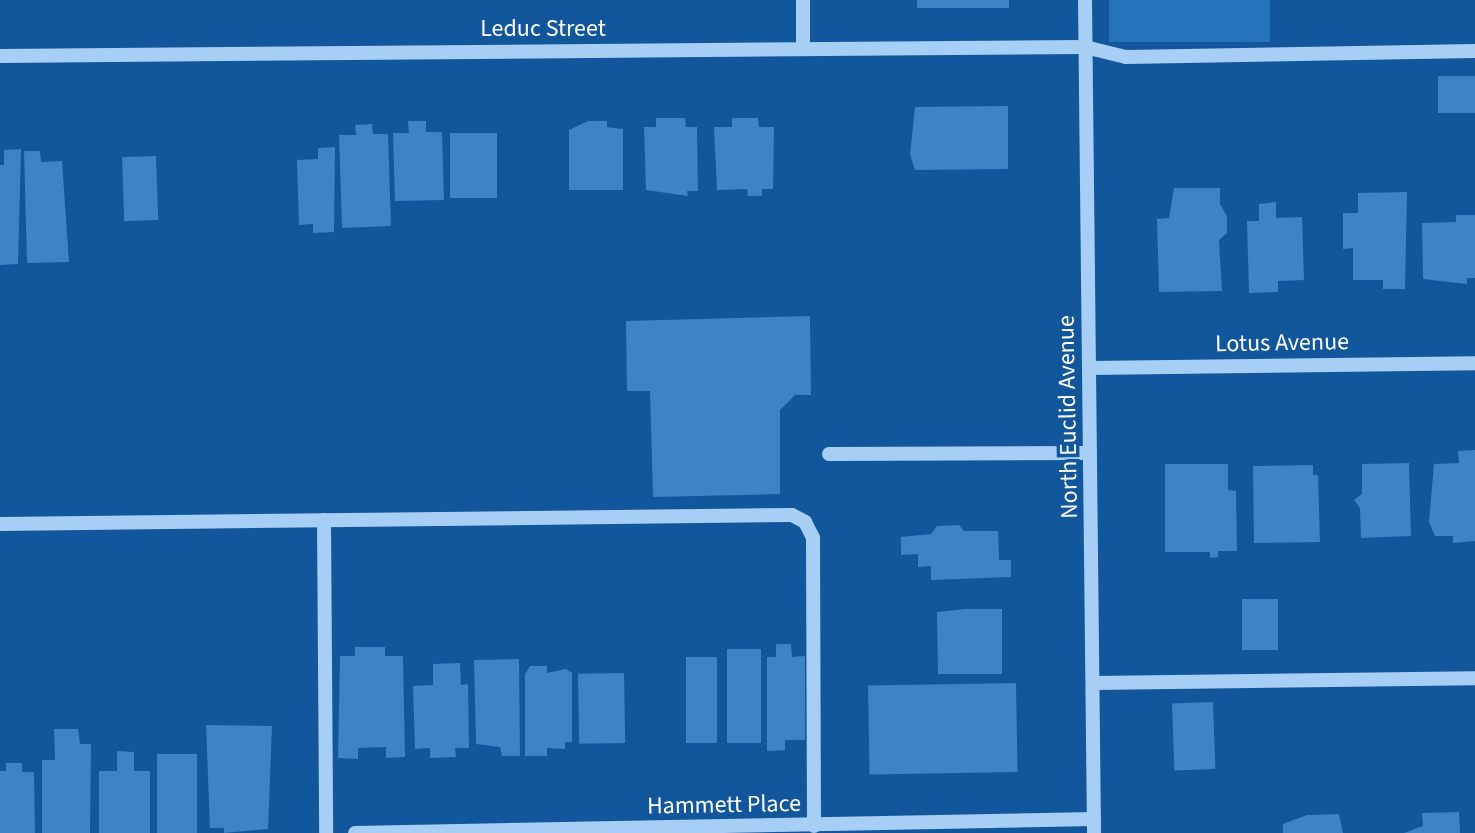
<!DOCTYPE html>
<style>
body{margin:0}
#map{position:relative;width:1475px;height:833px;overflow:hidden;background:#12569c;font-family:"Source Sans 3",sans-serif}
div>[style]{position:absolute}
.green>*{inset:0;background:#2571ba;transform-origin:0 0}
.building>*{inset:0;background:#3f82c5;transform-origin:0 0}
.minor>*{height:14px;margin:-7px;padding:0 7px;transform-origin:7px;border-radius:7px;background:#a7cef4}
span{translate:-50% -50%;white-space:nowrap;text-align:center;line-height:1.15;-webkit-text-stroke:7px #12569c;paint-order:stroke}
.street-label{font-size:24px;color:#fff}
</style>
<div id="map">
<div class="green">
<i style="left:1109px;top:0;width:161px;height:42px"></i>
</div>
<div class="building">
<i style="left:917px;top:0;width:92px;height:8px"></i>
<i style="left:1475px;top:76px;width:37px;height:37px;rotate:90deg"></i>
<i style="clip-path:polygon(1008px 106px,1008px 169px,915px 170px,910px 154px,915px 107px)"></i>
<i style="clip-path:polygon(656px 118px,685px 118px,686px 127px,697px 127px,698px 191px,687px 191px,688px 196px,646px 190px,644px 127px,656px 127px)"></i>
<i style="clip-path:polygon(732px 118px,758px 118px,759px 127px,774px 127px,773px 189px,762px 189px,762px 196px,748px 196px,747px 189px,717px 190px,714px 127px,732px 127px)"></i>
<i style="clip-path:polygon(408px 121px,426px 121px,426px 132px,442px 132px,444px 200px,395px 201px,393px 133px,409px 133px)"></i>
<i style="clip-path:polygon(588px 121px,607px 121px,607px 127px,623px 129px,623px 190px,569px 190px,569px 130px)"></i>
<i style="clip-path:polygon(372px 124px,373px 134px,388px 134px,391px 226px,342px 228px,339px 135px,356px 135px,355px 125px)"></i>
<i style="left:450px;top:133px;width:47px;height:65px"></i>
<i style="clip-path:polygon(335px 147px,334px 232px,313px 233px,313px 224px,299px 225px,297px 160px,318px 159px,318px 148px)"></i>
<i style="clip-path:polygon(21px 149px,18px 264px,0 265px,0 165px,4px 165px,4px 150px)"></i>
<i style="clip-path:polygon(24px 151px,40px 151px,41px 162px,62px 161px,69px 262px,27px 263px)"></i>
<i style="left:156px;top:156px;width:64px;height:34px;rotate:88deg"></i>
<i style="clip-path:polygon(1174px 188px,1220px 188px,1220px 204px,1227px 216px,1227px 233px,1219px 240px,1222px 291px,1159px 292px,1157px 219px,1169px 218px)"></i>
<i style="clip-path:polygon(1407px 192px,1405px 289px,1383px 289px,1383px 280px,1353px 280px,1353px 248px,1343px 249px,1343px 213px,1358px 213px,1358px 193px)"></i>
<i style="clip-path:polygon(1276px 202px,1276px 218px,1302px 217px,1304px 280px,1278px 281px,1278px 292px,1249px 293px,1247px 221px,1259px 221px,1259px 204px)"></i>
<i style="clip-path:polygon(1456px 215px,1475px 215px,1475px 278px,1467px 278px,1467px 284px,1423px 279px,1422px 223px,1456px 222px)"></i>
<i style="clip-path:polygon(810px 316px,811px 395px,795px 395px,780px 410px,780px 494px,653px 497px,650px 391px,627px 391px,626px 321px)"></i>
<i style="clip-path:polygon(1475px 450px,1475px 541px,1453px 543px,1453px 536px,1435px 536px,1429px 522px,1434px 464px,1459px 463px,1458px 451px)"></i>
<i style="clip-path:polygon(1409px 463px,1411px 536px,1361px 538px,1360px 508px,1354px 500px,1362px 494px,1362px 464px)"></i>
<i style="clip-path:polygon(1165px 464px,1228px 464px,1228px 490px,1236px 491px,1237px 551px,1218px 551px,1218px 557px,1210px 558px,1210px 552px,1165px 552px)"></i>
<i style="clip-path:polygon(1313px 465px,1313px 475px,1318px 475px,1320px 542px,1254px 543px,1253px 466px)"></i>
<i style="clip-path:polygon(959px 525px,964px 531px,998px 531px,999px 560px,1011px 560px,1011px 577px,931px 580px,931px 566px,918px 567px,918px 554px,901px 555px,901px 537px,931px 534px,937px 526px)"></i>
<i style="left:1278px;top:599px;width:51px;height:36px;rotate:90deg"></i>
<i style="clip-path:polygon(966px 609px,1002px 609px,1002px 674px,938px 674px,937px 612px)"></i>
<i style="clip-path:polygon(776px 644px,791px 644px,792px 657px,805px 656px,805px 740px,785px 740px,785px 750px,767px 751px,767px 657px,776px 657px)"></i>
<i style="clip-path:polygon(355px 647px,385px 647px,385px 656px,403px 656px,405px 757px,386px 758px,386px 747px,358px 748px,358px 759px,338px 758px,340px 656px,355px 656px)"></i>
<i style="left:727px;top:649px;width:34px;height:94px"></i>
<i style="left:686px;top:657px;width:31px;height:86px"></i>
<i style="clip-path:polygon(519px 659px,520px 756px,502px 756px,500px 747px,476px 744px,474px 660px)"></i>
<i style="clip-path:polygon(460px 663px,461px 685px,468px 684px,469px 748px,455px 748px,456px 757px,430px 758px,430px 748px,415px 749px,413px 686px,433px 685px,433px 664px)"></i>
<i style="clip-path:polygon(530px 666px,547px 666px,547px 673px,566px 669px,572px 673px,572px 742px,565px 742px,565px 749px,547px 748px,547px 756px,525px 756px,525px 674px)"></i>
<i style="left:624px;top:673px;width:70px;height:46px;rotate:89deg"></i>
<i style="left:1016px;top:683px;width:89px;height:148px;rotate:89deg"></i>
<i style="left:1213px;top:702px;width:67px;height:41px;rotate:88deg"></i>
<i style="clip-path:polygon(206px 725px,272px 726px,268px 829px,224px 833px,224px 828px,210px 828px)"></i>
<i style="clip-path:polygon(54px 729px,78px 729px,80px 744px,91px 744px,90px 833px,42px 833px,42px 760px,55px 760px)"></i>
<i style="clip-path:polygon(117px 751px,134px 752px,134px 771px,150px 771px,150px 833px,99px 833px,99px 771px,117px 771px)"></i>
<i style="left:157px;top:754px;width:40px;height:79px"></i>
<i style="clip-path:polygon(6px 763px,22px 763px,22px 772px,34px 772px,35px 833px,0 833px,0 771px,6px 771px)"></i>
<i style="clip-path:polygon(1459px 812px,1460px 833px,1404px 833px,1423px 826px,1422px 813px)"></i>
<i style="clip-path:polygon(1339px 814px,1343px 833px,1283px 833px,1283px 824px,1307px 815px)"></i>
</div>
<div class="minor">
<i style="left:1085px;top:0;width:833px;rotate:89.38deg"></i>
<i style="left:803px;top:49px;width:49px;rotate:-90deg"></i>
<i style="left:0;top:56px;width:1085px;rotate:-0.48deg"></i>
<i style="left:1085px;top:47px;width:42px;rotate:13.7deg"></i>
<i style="left:1126px;top:57px;width:349px;rotate:-1deg"></i>
<i style="left:1089px;top:368px;width:386px;rotate:-0.7deg"></i>
<i style="left:829px;top:454px;width:261px;rotate:-0.2deg"></i>
<i style="left:324px;top:520px;width:313px;rotate:89.6deg"></i>
<i style="left:0;top:524px;width:792px;rotate:-0.65deg"></i>
<i style="left:792px;top:515px;width:15px;rotate:28deg"></i>
<i style="left:805px;top:522px;width:18px;rotate:63deg"></i>
<i style="left:813px;top:538px;width:288px;rotate:89.8deg"></i>
<i style="left:1093px;top:683px;width:382px;rotate:-0.7deg"></i>
<i style="left:355px;top:833px;width:739px;rotate:-1.09deg"></i>
</div>
<div class="street-label">
<span style="left:543px;top:29px">Leduc Street</span>
<span style="left:1282px;top:343px;rotate:-1deg">Lotus Avenue</span>
<span style="left:1068px;top:417px;rotate:-91deg">North Euclid Avenue</span>
<span style="left:724px;top:805px;rotate:-1deg">Hammett Place</span>
</div>
</div>
